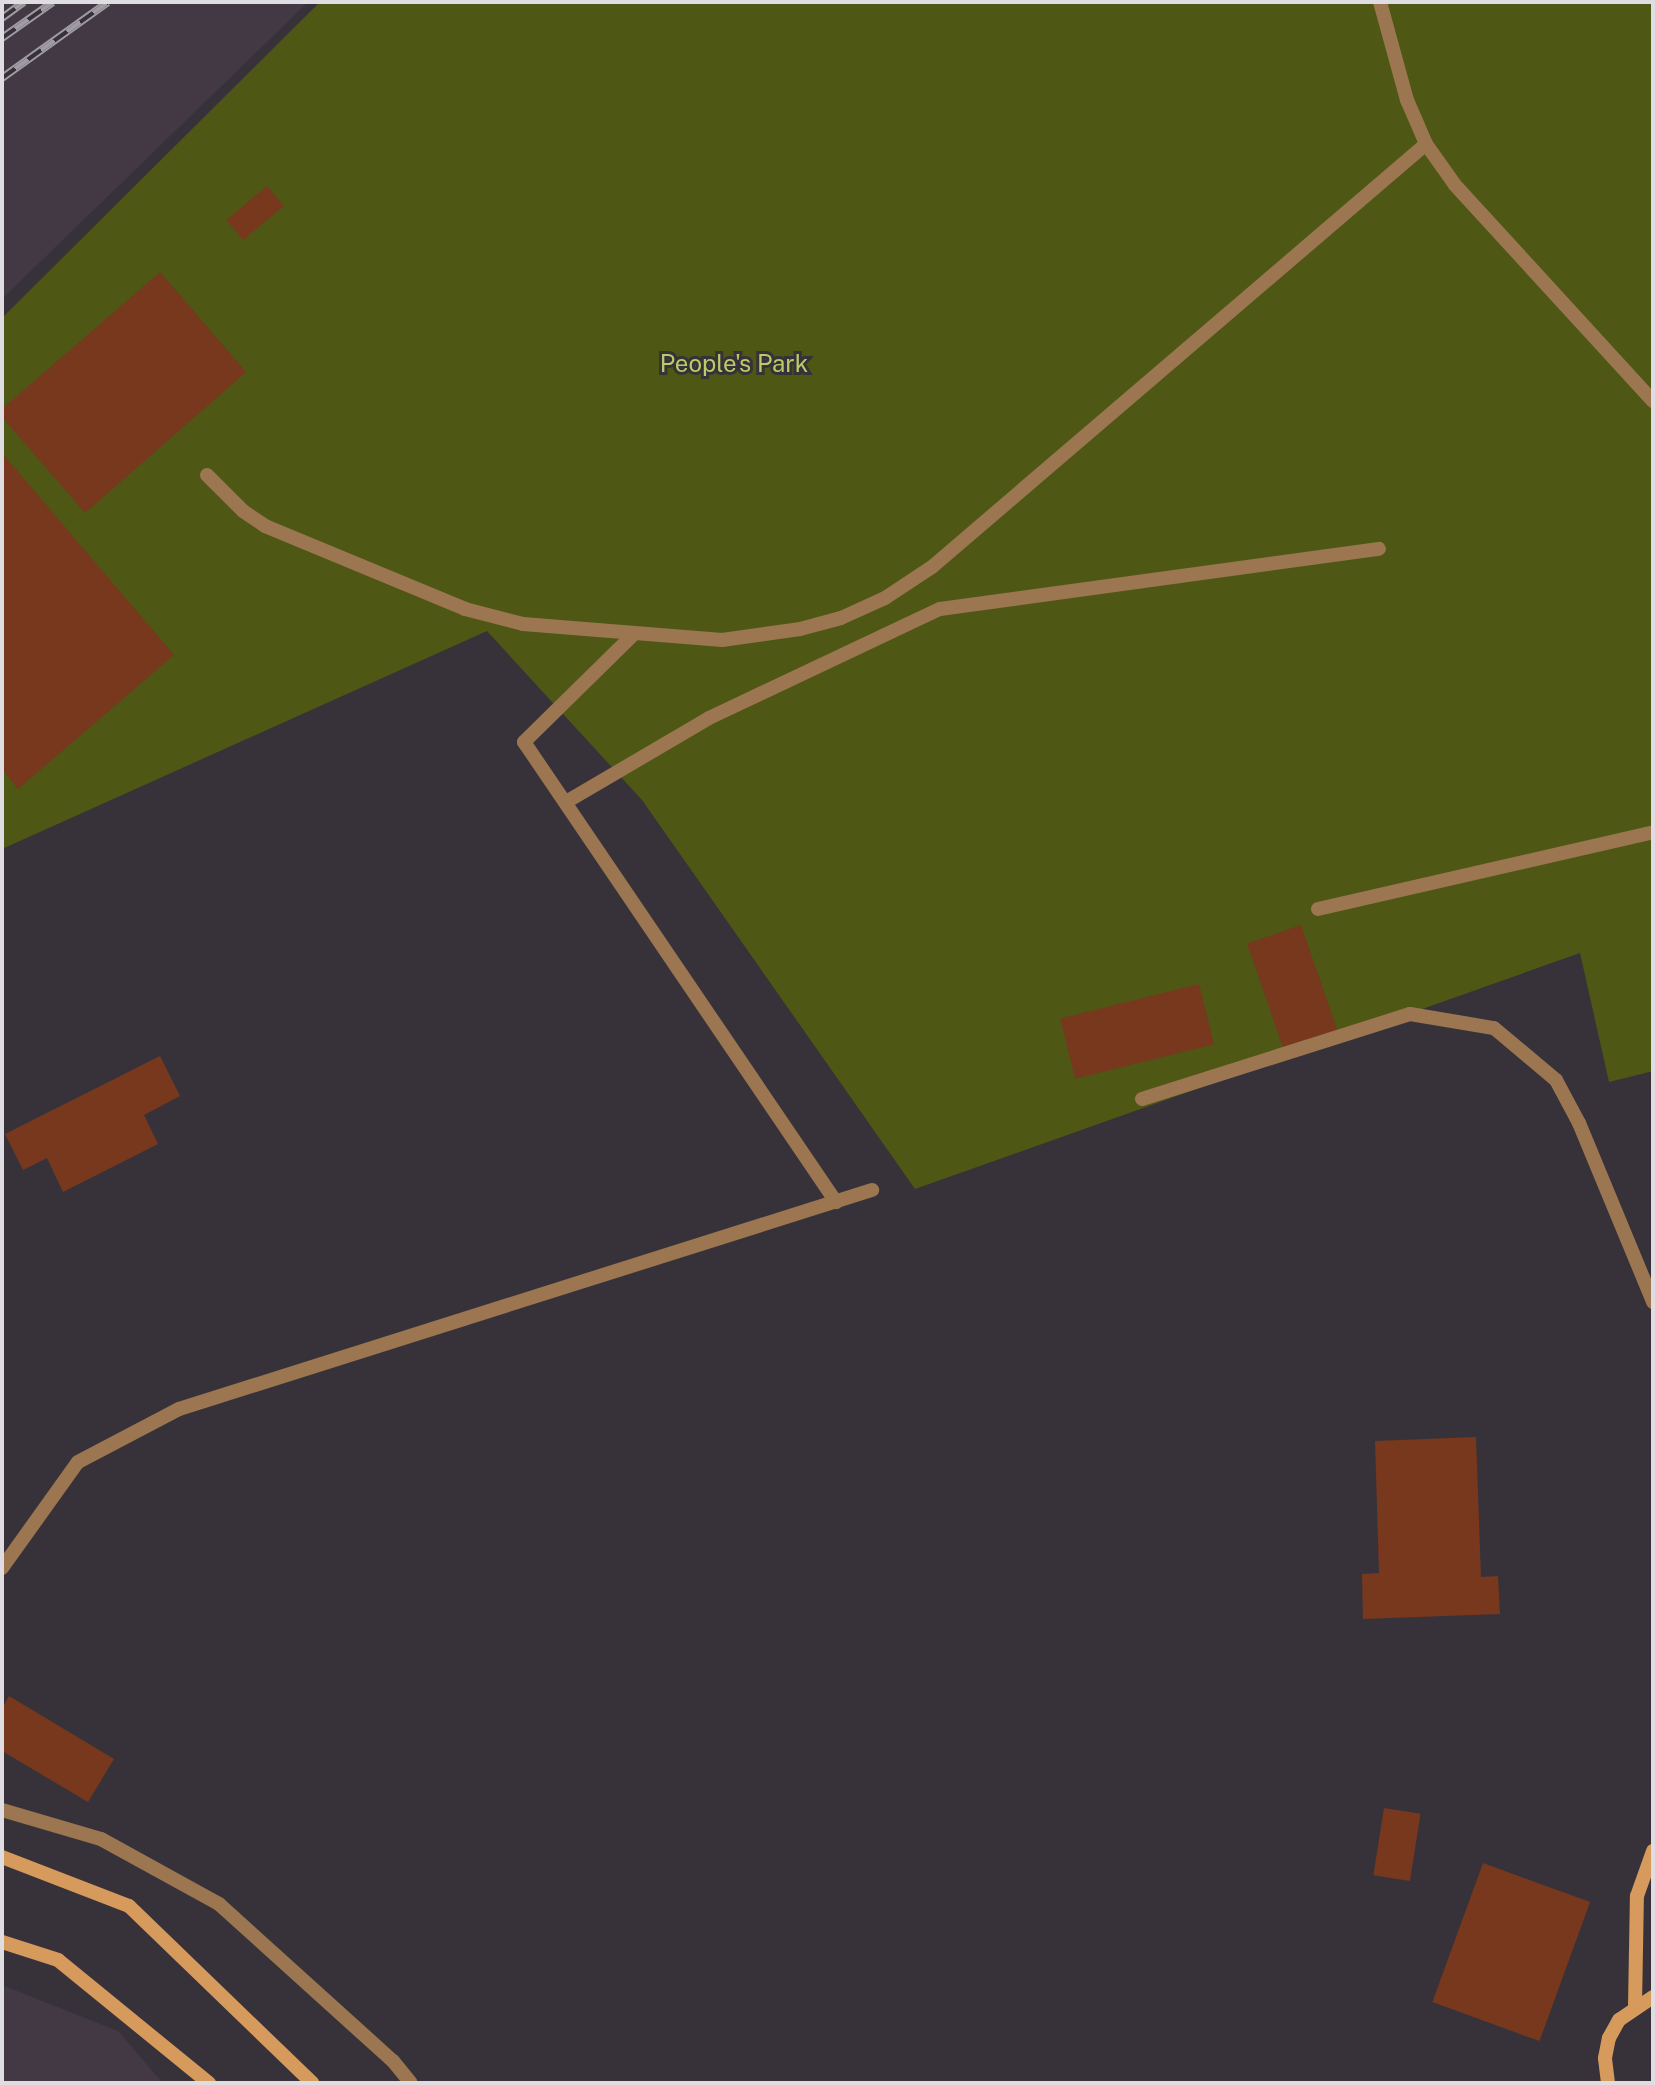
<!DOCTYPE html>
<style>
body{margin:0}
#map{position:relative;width:1655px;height:2085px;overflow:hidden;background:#373239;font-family:"Public Sans",sans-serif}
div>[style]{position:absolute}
.built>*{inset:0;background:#423945}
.green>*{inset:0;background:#4e5714}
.building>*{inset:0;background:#77381e;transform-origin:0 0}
.service>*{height:14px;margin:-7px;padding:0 7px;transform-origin:7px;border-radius:7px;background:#9b7650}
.minor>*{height:14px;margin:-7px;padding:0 7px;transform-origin:7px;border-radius:7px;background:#9b7650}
.secondary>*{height:14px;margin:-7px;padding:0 7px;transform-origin:7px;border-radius:7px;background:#d69a5c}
.rail>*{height:8px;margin-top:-4px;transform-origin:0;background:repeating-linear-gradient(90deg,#373239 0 16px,#a09ca2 0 32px);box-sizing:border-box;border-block:2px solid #a09ca2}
span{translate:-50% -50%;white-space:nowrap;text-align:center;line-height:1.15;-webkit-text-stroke:6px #373239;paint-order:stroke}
.park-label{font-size:24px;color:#bacb67}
.frame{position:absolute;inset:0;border:4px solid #e0dde2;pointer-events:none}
</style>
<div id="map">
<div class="built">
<i style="clip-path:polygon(2px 2px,308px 2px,2px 299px)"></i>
<i style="clip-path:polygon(2px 1985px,118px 2031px,163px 2083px,2px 2083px)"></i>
</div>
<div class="green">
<i style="clip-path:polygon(320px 2px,1653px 2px,1653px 1071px,1609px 1082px,1580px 953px,915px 1189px,642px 800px,487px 631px,2px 849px,2px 318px)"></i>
</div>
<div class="building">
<i style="left:267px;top:186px;width:26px;height:53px;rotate:50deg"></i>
<i style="clip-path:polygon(160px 272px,246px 372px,85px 513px,2px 417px,2px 409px)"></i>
<i style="clip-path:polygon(2px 453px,174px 655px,18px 789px,2px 769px)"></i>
<i style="left:1301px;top:925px;width:113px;height:57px;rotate:71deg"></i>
<i style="left:1199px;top:984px;width:62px;height:143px;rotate:76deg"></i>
<i style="clip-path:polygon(160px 1056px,180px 1096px,144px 1115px,158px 1144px,63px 1192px,47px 1158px,23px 1170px,5px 1134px)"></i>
<i style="clip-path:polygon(1476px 1437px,1481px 1577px,1498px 1576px,1500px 1614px,1363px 1619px,1362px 1574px,1379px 1573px,1375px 1441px)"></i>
<i style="clip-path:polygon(9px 1696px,114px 1759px,88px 1802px,2px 1751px,2px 1708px)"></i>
<i style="left:1384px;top:1808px;width:37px;height:68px;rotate:9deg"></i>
<i style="left:1483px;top:1863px;width:114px;height:148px;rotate:20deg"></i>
</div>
<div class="service">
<i style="left:1380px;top:2px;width:102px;rotate:74.6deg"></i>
<i style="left:1407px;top:100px;width:48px;rotate:66.6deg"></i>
<i style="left:1426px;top:144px;width:50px;rotate:54.7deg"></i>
<i style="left:1455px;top:185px;width:293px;rotate:47.5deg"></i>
<i style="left:207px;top:475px;width:51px;rotate:45deg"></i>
<i style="left:243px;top:511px;width:27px;rotate:34deg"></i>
<i style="left:265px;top:526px;width:217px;rotate:22.5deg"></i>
<i style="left:465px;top:609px;width:60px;rotate:14.5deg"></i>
<i style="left:523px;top:624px;width:200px;rotate:4.6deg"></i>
<i style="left:722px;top:640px;width:79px;rotate:-8deg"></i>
<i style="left:800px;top:629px;width:42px;rotate:-15deg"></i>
<i style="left:841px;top:618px;width:48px;rotate:-24.4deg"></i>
<i style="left:885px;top:598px;width:56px;rotate:-33.4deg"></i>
<i style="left:932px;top:567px;width:650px;rotate:-40.57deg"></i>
<i style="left:524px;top:742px;width:153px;rotate:-44.5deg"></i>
<i style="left:1318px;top:909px;width:344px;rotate:-12.9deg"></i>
</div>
<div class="minor">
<i style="left:524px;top:742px;width:556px;rotate:55.85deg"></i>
<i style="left:566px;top:802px;width:166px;rotate:-30.4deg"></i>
<i style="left:709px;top:718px;width:255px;rotate:-25.3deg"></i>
<i style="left:940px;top:609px;width:443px;rotate:-7.8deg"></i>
<i style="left:1142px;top:1099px;width:281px;rotate:-17.6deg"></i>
<i style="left:1410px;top:1014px;width:85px;rotate:9.5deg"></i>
<i style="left:1494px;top:1028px;width:81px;rotate:40deg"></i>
<i style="left:1556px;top:1080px;width:49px;rotate:61.9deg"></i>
<i style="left:1579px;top:1123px;width:194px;rotate:67.5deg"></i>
<i style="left:2px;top:1568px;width:130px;rotate:-54.4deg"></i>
<i style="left:78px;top:1462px;width:114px;rotate:-27.7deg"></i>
<i style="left:179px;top:1409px;width:727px;rotate:-17.54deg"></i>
<i style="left:2px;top:1810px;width:103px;rotate:16.3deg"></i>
<i style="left:101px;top:1839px;width:135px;rotate:28.8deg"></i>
<i style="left:219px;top:1904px;width:234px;rotate:42.1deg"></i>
<i style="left:393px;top:2061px;width:28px;rotate:51deg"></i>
</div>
<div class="secondary">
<i style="left:2px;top:1857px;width:136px;rotate:21.1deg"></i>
<i style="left:129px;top:1906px;width:255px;rotate:44deg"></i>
<i style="left:2px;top:1942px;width:59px;rotate:17.8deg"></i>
<i style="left:58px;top:1960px;width:195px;rotate:39.2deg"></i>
<i style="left:1635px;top:2006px;width:110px;rotate:-89deg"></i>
<i style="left:1637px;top:1896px;width:48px;rotate:-70.4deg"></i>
<i style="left:1608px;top:2083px;width:25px;rotate:-97deg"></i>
<i style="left:1605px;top:2058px;width:20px;rotate:-79deg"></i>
<i style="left:1609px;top:2038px;width:21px;rotate:-61deg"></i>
<i style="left:1619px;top:2020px;width:41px;rotate:-34.1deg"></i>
</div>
<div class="rail">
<i style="left:2px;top:18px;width:27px;rotate:-36deg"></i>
<i style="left:2px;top:38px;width:62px;rotate:-35.2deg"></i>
<i style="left:2px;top:78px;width:130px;rotate:-35.6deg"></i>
</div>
<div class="park-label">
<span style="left:734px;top:364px">People's Park</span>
</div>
<div class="frame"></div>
</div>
